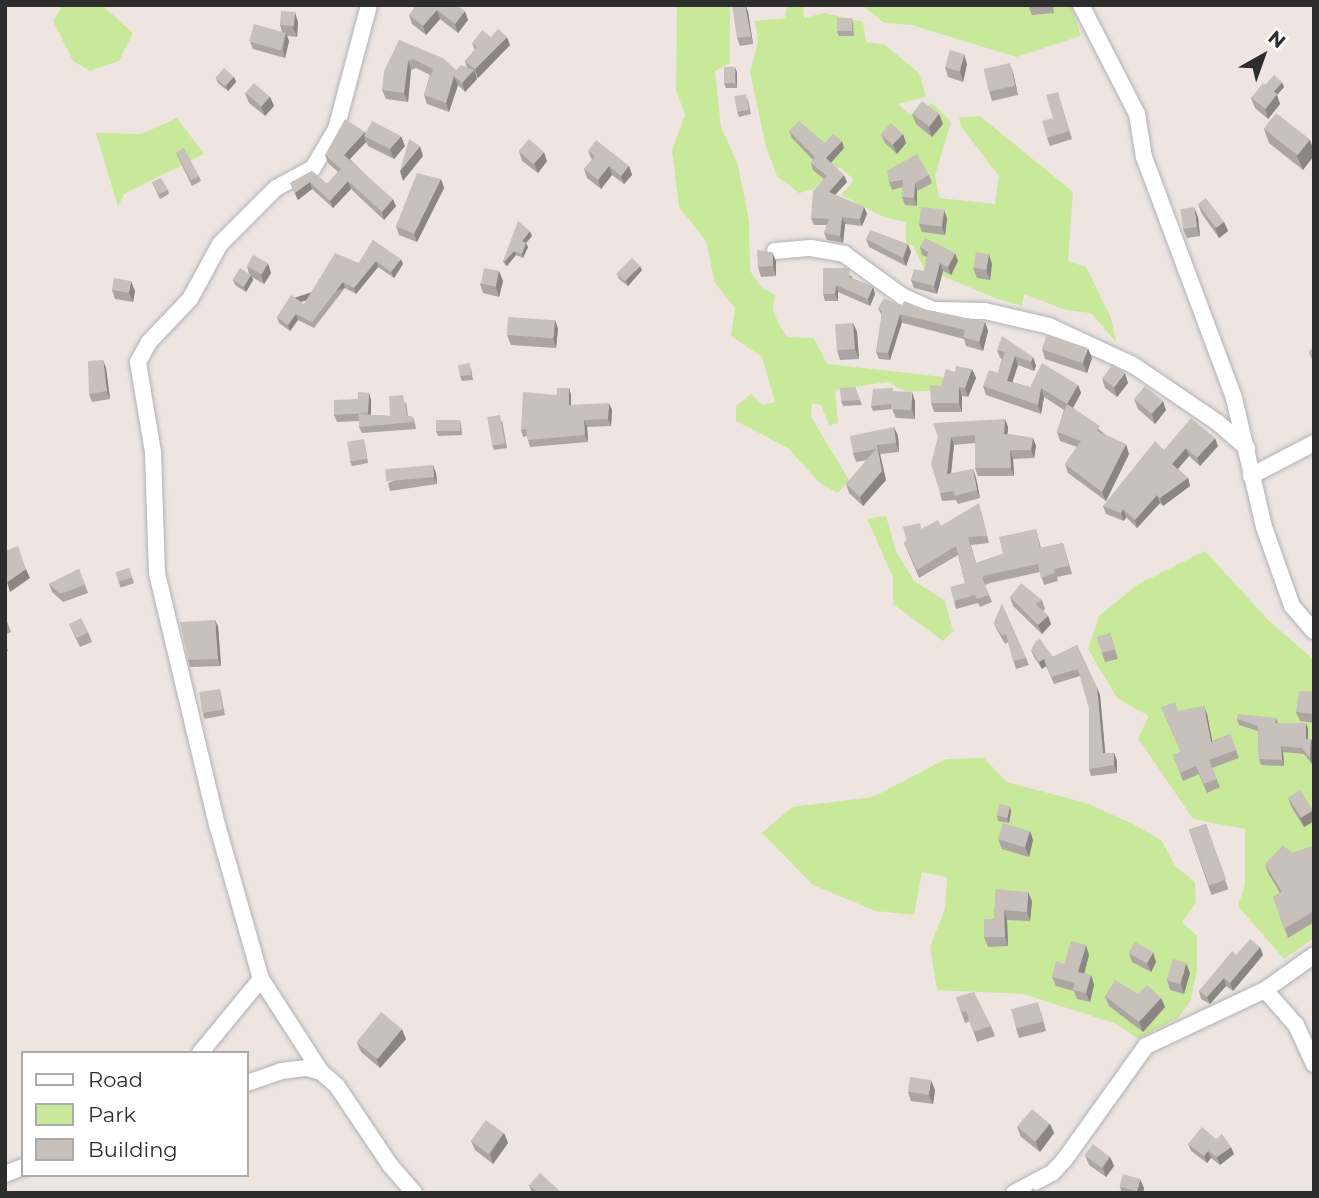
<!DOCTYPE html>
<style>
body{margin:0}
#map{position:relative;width:1319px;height:1198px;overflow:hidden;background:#efe5e0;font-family:Montserrat,sans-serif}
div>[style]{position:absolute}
.green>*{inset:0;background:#c8e89a}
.roads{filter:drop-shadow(0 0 2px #adb2ba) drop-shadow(0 0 2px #adb2ba)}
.minor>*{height:16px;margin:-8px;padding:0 8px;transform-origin:8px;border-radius:8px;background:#fff}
.wall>*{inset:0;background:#aca5a1;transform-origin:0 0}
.shaded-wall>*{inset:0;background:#8c8683;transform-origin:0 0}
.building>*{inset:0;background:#c8c0bb;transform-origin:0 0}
span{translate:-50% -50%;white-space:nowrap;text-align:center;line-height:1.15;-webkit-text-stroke:5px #fff;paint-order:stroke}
.frame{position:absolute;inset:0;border:7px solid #2d2d2d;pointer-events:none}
.legend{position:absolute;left:21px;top:1051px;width:228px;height:126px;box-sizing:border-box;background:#fff;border:2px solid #ababab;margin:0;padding:9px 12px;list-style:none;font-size:21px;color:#2d2d2d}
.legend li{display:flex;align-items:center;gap:14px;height:35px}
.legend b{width:35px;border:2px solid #ababab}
.north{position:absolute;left:1228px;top:21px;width:70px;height:70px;-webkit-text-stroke:5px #fff;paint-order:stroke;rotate:40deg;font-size:19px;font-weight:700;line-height:28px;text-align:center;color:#2d2d2d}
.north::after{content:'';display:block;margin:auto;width:24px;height:32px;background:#2d2d2d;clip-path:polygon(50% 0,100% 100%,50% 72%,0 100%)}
</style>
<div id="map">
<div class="green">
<i style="clip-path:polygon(63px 5px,102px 5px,133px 33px,119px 61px,90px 71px,73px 61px,53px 21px)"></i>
<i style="clip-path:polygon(677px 5px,730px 5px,730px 63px,715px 71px,721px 127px,738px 165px,749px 221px,750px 271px,762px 288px,775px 295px,773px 311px,780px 326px,787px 337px,814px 338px,827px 364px,943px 377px,942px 390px,907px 392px,887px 382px,835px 390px,838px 423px,829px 425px,821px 405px,812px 403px,811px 417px,849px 480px,838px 493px,820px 483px,788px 448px,736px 421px,736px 406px,751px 394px,762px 405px,775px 402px,762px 357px,731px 336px,735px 308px,715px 283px,706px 241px,679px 207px,672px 150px,685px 115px,676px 90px)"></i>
<i style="clip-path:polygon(787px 5px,803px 5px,804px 18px,825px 13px,863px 22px,866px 42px,885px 45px,919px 73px,926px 97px,898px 104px,910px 115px,932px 103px,951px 122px,935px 175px,939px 198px,995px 204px,999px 176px,962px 128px,959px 118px,980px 116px,1073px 192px,1068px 261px,1086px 267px,1111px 318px,1116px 342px,1091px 313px,1066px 310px,1024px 294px,1022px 306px,995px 298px,924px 268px,913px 246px,906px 242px,906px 222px,884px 217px,841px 195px,854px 180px,840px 167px,812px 190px,799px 193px,777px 176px,766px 147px,750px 72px,758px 42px,755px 21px,785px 18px)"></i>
<i style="clip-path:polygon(862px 5px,1071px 5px,1081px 36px,1016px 57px,912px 25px,884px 23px)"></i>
<i style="clip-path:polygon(177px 118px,204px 154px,124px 194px,118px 207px,96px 133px,141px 134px)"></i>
<i style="clip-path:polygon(886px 516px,896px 551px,914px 581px,945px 601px,953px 631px,943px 641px,893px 604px,893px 577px,867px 519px)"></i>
<i style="clip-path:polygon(1205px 551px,1268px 620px,1314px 660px,1314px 938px,1284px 959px,1238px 906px,1245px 884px,1245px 829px,1193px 819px,1138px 738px,1149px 716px,1117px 698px,1088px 649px,1099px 616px,1137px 585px)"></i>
<i style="clip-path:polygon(984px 758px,1007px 782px,1086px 803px,1133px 824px,1162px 841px,1175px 866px,1195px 882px,1196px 902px,1182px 922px,1197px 936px,1197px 970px,1190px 1002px,1178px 1018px,1139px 1039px,1114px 1023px,1023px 994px,937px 990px,930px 947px,945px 909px,947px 877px,922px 872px,914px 915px,876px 911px,813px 885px,762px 833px,792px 807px,873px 797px,946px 759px)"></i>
</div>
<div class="roads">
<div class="minor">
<i style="left:1081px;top:5px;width:123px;rotate:62.8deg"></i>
<i style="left:1137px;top:114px;width:44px;rotate:80.8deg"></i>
<i style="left:1144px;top:157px;width:257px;rotate:69.5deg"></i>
<i style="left:1234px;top:398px;width:132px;rotate:76.9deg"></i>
<i style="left:1264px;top:527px;width:84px;rotate:70.5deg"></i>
<i style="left:1292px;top:606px;width:33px;rotate:49deg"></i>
<i style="left:775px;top:251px;width:36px;rotate:-5deg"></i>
<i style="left:811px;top:248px;width:34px;rotate:10deg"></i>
<i style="left:844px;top:254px;width:72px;rotate:35.9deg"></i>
<i style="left:902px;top:296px;width:35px;rotate:24deg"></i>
<i style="left:934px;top:310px;width:51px;rotate:1.1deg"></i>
<i style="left:985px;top:311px;width:66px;rotate:13.2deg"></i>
<i style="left:1049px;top:326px;width:93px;rotate:24.9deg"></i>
<i style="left:1133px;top:365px;width:102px;rotate:34.2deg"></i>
<i style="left:1217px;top:422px;width:40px;rotate:41deg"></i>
<i style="left:1251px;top:476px;width:71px;rotate:-27.6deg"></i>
<i style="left:1265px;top:990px;width:47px;rotate:48.5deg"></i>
<i style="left:1296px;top:1025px;width:43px;rotate:65.2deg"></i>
<i style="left:200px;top:1053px;width:96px;rotate:-50.5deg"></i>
<i style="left:321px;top:1072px;width:111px;rotate:-122.8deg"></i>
<i style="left:261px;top:979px;width:160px;rotate:-105.9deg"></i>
<i style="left:217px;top:825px;width:259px;rotate:-103.4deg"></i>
<i style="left:157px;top:573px;width:121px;rotate:-91.9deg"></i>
<i style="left:153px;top:452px;width:91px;rotate:-99.5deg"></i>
<i style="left:138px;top:362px;width:23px;rotate:-61deg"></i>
<i style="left:149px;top:342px;width:59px;rotate:-46.4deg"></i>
<i style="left:190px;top:299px;width:63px;rotate:-61.4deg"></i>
<i style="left:220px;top:244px;width:79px;rotate:-45deg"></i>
<i style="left:276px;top:188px;width:42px;rotate:-28.4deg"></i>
<i style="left:313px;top:168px;width:45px;rotate:-59.5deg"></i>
<i style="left:336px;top:129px;width:128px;rotate:-75.1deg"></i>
<i style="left:247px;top:1083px;width:36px;rotate:-19deg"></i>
<i style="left:281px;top:1071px;width:26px;rotate:-7deg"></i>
<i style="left:307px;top:1068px;width:15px;rotate:16deg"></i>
<i style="left:321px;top:1072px;width:21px;rotate:41deg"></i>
<i style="left:337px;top:1086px;width:95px;rotate:56.1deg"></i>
<i style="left:390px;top:1165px;width:37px;rotate:49deg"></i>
<i style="left:5px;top:1174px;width:19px;rotate:-21deg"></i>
<i style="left:1014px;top:1193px;width:43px;rotate:-27.8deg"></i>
<i style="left:1052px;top:1173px;width:19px;rotate:-47deg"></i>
<i style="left:1065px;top:1159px;width:139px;rotate:-54.4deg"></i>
<i style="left:1146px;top:1046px;width:132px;rotate:-25.2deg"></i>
<i style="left:1265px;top:990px;width:60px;rotate:-35.5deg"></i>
</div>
</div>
<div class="wall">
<i style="clip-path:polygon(457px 5px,468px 20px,458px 33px,440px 19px,426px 35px,412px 24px,409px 15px)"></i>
<i style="clip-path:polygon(746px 5px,748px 12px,753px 44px,740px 46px,737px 38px)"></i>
<i style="clip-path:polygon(1028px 5px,1053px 5px,1054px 13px,1032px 15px)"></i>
<i style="clip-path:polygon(852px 18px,853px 23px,854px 36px,839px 36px,837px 32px)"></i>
<i style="clip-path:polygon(298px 22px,297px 37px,287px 36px,289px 41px,285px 58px,253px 49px,250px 42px,282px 32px,280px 25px)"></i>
<i style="clip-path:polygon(491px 37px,510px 45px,478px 78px,476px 76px,477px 79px,465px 92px,458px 85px,449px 112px,427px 104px,424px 95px,430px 75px,416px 68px,411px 70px,408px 102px,386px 99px,382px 90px,399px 40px,456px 70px,467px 68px,465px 61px,475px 50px,472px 43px)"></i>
<i style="clip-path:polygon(967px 64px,963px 82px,948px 77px,945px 67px)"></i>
<i style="clip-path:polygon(737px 72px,737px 88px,726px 88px,724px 83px)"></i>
<i style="clip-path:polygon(1013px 73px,1018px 95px,992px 101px,989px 91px)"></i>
<i style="clip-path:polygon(234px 77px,236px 82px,228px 91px,218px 83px,216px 78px)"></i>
<i style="clip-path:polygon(1265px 85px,1284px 87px,1277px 95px,1280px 104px,1268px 119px,1255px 108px,1251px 98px)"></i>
<i style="clip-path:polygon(245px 93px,270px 97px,274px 106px,265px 116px,249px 103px)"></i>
<i style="clip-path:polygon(748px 99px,751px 114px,739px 117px,737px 112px)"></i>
<i style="clip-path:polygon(1060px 100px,1072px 139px,1050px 146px,1047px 138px,1053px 118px)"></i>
<i style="clip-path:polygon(912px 114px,939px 114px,943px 124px,932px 137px,916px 124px)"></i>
<i style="clip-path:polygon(1264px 129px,1310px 140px,1303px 170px,1269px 143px)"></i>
<i style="clip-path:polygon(789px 131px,825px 143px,844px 148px,831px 163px,847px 182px,835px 195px,864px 207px,867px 214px,862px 226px,845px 224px,843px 243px,827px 240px,824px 233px,827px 225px,814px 225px,811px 218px,824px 179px,813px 170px,811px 163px,813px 160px,792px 138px)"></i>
<i style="clip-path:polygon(365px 132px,366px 133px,405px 146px,394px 159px,368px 146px,366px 142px,350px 159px,396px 206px,384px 220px,351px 189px,333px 208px,312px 189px,298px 200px,290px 183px,312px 171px,327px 184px,338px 172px,328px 163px,325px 155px)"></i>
<i style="clip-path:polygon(881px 134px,906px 143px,897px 154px,885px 143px)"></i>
<i style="clip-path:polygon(519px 151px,547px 161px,538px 173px,522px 161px)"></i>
<i style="clip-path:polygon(588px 151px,629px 166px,632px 175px,624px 184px,612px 175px,601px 189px,587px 178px,584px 169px,592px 160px)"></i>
<i style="clip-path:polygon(176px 153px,199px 176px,201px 181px,192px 186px)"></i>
<i style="clip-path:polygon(929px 175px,932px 183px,917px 191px,917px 206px,905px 205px,902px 197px,903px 187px,892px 190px,889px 182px)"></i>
<i style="clip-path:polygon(441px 179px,444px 188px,417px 242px,399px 235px,396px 226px)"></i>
<i style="clip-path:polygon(152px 182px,168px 190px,169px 194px,160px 199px)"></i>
<i style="clip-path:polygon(1198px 204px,1224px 222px,1228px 231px,1219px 238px,1202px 214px)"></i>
<i style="clip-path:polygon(1198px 217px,1200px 236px,1187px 238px,1183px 229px)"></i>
<i style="clip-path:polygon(947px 218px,945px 235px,922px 232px,919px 224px)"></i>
<i style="clip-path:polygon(532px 236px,526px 243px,528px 247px,523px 258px,516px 255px,507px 266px,505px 265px,503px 261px)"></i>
<i style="clip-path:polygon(866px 239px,908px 244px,911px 252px,906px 266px,869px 247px)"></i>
<i style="clip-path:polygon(373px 240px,403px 264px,394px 278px,378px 267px,356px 294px,345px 288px,314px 328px,298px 320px,290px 331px,279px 323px,277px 317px,304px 304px,359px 263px)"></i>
<i style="clip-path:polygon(920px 247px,958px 261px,951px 275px,943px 271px,937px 294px,914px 288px,911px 280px,924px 271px,927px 257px,922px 255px)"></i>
<i style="clip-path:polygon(776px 261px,776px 276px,761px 277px,758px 267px)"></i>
<i style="clip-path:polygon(992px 264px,990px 280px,977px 278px,973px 268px)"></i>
<i style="clip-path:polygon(247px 266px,271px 273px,264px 284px,252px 277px,253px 280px,246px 292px,235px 285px,233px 280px,249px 274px)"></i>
<i style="clip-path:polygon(823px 268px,852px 276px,852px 278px,873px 287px,875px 294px,870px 306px,838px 292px,838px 301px,825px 301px,823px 294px)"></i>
<i style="clip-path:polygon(642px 270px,628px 286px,619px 279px,617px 274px)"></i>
<i style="clip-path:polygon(499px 271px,503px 281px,499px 297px,483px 293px,480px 284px)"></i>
<i style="clip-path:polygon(112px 290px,135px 291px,133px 302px,115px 299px)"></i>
<i style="clip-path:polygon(902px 307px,927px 310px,985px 322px,988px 331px,983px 351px,966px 346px,964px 339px,903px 323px,902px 322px,890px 360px,879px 359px,876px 352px,882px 316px,878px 308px)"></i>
<i style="clip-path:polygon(555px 320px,558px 329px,556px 348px,511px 345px,507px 335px)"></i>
<i style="clip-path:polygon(853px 323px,857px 332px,859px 359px,840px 360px,837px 350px)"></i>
<i style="clip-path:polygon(1314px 347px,1314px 364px,1309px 352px)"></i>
<i style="clip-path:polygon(1042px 349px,1092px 358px,1087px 373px,1045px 359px)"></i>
<i style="clip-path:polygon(997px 350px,1033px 357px,1036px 366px,1034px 371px,1018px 365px,1012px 382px,1030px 387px,1078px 385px,1081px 393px,1073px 408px,1129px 454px,1106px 501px,1068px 473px,1065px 464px,1077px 447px,1060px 441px,1057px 432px,1064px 410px,1044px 397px,1041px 414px,986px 395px,983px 386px,998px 373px,1002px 359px,1000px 358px)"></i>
<i style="clip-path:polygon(106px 368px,110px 399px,92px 402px,89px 394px)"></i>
<i style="clip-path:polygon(471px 368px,473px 380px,462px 381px,460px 376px)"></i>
<i style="clip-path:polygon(972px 369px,976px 378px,968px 397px,962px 396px,962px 412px,934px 412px,931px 403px,941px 386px,955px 372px)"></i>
<i style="clip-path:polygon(1102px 378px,1128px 383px,1117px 397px,1105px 388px)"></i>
<i style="clip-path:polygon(855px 387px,862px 405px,843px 406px,841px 401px)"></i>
<i style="clip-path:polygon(569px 388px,571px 395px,571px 405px,612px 410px,611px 426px,587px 427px,588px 442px,530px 447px,527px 436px,523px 437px,521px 430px,557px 395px)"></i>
<i style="clip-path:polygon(894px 391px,915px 401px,915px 419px,896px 418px,892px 409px,873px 411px,871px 406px)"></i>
<i style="clip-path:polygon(369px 393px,371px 400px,371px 415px,390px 416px,406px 402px,408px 416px,413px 417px,415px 424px,416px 429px,362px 433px,359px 427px,359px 421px,337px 422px,334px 415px,358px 399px)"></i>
<i style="clip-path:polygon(1134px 399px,1166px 410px,1155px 424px,1138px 409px)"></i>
<i style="clip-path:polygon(1005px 419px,1008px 427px,1007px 434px,1033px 438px,1036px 446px,1034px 458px,1013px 459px,1014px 476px,978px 476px,975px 468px,975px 443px,954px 445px,951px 474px,973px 469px,976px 478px,980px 498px,958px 504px,956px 500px,942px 501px,940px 493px,938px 437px)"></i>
<i style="clip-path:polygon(460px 420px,461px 424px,462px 435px,438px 436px,436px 431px)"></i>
<i style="clip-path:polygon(502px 420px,507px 448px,494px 450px,492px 445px)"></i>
<i style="clip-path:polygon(894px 427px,898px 436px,899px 452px,880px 454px,886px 480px,863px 506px,849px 493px,846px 484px,867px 460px,856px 462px,853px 453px)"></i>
<i style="clip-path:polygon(365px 444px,368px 463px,352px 466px,350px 461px)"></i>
<i style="clip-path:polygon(1218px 446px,1200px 466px,1189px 456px,1178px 469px,1188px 478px,1190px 486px,1163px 506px,1160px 503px,1137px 528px,1126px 517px,1124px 521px,1106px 514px,1103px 506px,1164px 450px)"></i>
<i style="clip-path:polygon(433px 465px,436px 473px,437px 484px,390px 491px,388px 483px)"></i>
<i style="clip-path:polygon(981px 511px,989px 543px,971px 545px,976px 563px,1003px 554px,1036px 529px,1041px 548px,1063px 543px,1072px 574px,1057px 577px,1058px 581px,1044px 585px,1040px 572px,990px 583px,985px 585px,992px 602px,980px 607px,978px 603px,956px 609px,954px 601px,965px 583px,958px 555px,919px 578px,904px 543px,922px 529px,941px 526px)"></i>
<i style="left:129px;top:568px;width:16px;height:14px;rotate:72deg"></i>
<i style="clip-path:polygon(79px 569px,88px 593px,63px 602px,52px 592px,49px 584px)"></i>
<i style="clip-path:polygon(1010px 597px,1042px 600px,1045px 609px,1043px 611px,1048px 616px,1051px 624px,1042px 634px,1013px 606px)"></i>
<i style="clip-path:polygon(1002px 604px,1026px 658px,1029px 665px,1016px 669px,1008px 642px,1005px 644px,997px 630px,994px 623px)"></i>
<i style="clip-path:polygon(5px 616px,11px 632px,5px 635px)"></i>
<i style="clip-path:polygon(69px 624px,88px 632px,92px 642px,80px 647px)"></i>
<i style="clip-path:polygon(218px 626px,221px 666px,190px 667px,188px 660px)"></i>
<i style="clip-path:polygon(1110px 633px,1118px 659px,1105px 662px,1102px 653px)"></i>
<i style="clip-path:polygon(5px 642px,8px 651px,5px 652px)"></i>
<i style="clip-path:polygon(1077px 645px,1100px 695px,1105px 753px,1114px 753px,1117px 761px,1117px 773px,1091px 776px,1089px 769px,1089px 708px,1080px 676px,1054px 684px,1046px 666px,1042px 669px,1034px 657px,1031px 650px,1053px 657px)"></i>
<i style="clip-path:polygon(220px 689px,225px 715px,204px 719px,203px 714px)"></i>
<i style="clip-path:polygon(1314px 692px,1314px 723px,1300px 721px,1296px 712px)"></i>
<i style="clip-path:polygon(1161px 707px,1178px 711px,1207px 714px,1212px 741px,1230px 734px,1239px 758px,1212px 768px,1220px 787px,1207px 793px,1199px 774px,1183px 781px,1173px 755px,1181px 752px)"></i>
<i style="clip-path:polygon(1276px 718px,1278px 723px,1306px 723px,1308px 729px,1308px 739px,1311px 739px,1314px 745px,1312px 764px,1304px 754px,1283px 752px,1284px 766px,1261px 765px,1259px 759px,1258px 731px,1239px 725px,1237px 719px)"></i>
<i style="clip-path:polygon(1288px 798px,1314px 812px,1314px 821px,1304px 827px,1292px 808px)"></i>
<i style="clip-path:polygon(1011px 811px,1009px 823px,998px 821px,997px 816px)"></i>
<i style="left:1206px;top:824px;width:69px;height:18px;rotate:71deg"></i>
<i style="clip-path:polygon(1030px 831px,1033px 840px,1029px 857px,1002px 849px,998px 839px)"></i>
<i style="clip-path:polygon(1314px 848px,1314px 922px,1288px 938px,1273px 897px,1280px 893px,1268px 873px,1265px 864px,1292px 853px)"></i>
<i style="clip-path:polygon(996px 889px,1032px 901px,1030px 921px,1007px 920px,1008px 946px,988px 947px,984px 937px,994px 919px)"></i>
<i style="clip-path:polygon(1129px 953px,1156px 962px,1151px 972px,1132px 962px)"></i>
<i style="clip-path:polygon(1089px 955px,1084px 974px,1091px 975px,1094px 985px,1090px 1002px,1077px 999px,1074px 991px,1056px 986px,1052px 977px,1064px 964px)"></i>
<i style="clip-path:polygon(1263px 955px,1233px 991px,1226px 986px,1210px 1004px,1201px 999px,1199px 991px)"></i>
<i style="clip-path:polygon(1190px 973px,1184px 994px,1170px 990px,1167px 980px)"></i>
<i style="clip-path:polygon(1105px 996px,1161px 998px,1165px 1007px,1143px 1032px,1109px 1006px)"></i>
<i style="clip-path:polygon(956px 997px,991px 1026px,995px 1036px,977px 1042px,970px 1021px,965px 1023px)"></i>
<i style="clip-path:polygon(1041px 1012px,1046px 1031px,1019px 1038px,1016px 1028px)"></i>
<i style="clip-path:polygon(406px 1039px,380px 1068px,361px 1052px,357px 1043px)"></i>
<i style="clip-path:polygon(935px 1090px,933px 1104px,911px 1101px,908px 1092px)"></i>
<i style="clip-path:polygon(1050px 1124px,1054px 1133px,1040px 1152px,1021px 1137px,1017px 1127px)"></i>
<i style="clip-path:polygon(504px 1133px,508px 1143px,493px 1164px,475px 1150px,471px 1141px)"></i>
<i style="clip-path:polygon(1188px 1144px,1234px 1154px,1220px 1165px,1211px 1158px,1207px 1163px,1191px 1151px)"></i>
<i style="clip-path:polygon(1085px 1155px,1110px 1157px,1114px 1166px,1106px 1177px,1089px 1165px)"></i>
<i style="clip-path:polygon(529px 1185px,562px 1193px,532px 1193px)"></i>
<i style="clip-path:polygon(1120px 1187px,1144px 1188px,1143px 1193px,1122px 1193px)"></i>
</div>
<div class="shaded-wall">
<i style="clip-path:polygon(745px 5px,748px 12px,753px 44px,751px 36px)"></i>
<i style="clip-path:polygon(437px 10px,440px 19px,426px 35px,423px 26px)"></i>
<i style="clip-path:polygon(465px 11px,468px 20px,458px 33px,455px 24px)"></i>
<i style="clip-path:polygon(295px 12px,298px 22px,297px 37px,293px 27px)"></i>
<i style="clip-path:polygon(286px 33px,289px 41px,285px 58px,283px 50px)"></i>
<i style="clip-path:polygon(507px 37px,510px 45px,478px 78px,475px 69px)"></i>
<i style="clip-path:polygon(964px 54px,967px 64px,963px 82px,960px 72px)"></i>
<i style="clip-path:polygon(408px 61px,411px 70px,408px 102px,404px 93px)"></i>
<i style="clip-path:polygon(1010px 63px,1013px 73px,1018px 95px,1015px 85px)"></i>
<i style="clip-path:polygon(735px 67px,737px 72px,737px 88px,736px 83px)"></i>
<i style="clip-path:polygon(474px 70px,477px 79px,465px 92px,462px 83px)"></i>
<i style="clip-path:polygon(454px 76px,458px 85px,449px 112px,446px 103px)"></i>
<i style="clip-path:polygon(234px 77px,236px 82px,228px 91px,226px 86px)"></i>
<i style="clip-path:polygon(1282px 82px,1284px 87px,1277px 95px,1280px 104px,1268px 119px,1265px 109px,1272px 93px)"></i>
<i style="clip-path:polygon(270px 97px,274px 106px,265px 116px,261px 107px)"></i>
<i style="clip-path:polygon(939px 114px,943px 124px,932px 137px,929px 128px)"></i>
<i style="clip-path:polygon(365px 132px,367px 138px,364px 136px,366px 142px,347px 162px,344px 155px)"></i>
<i style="clip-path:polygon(903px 134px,906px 143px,897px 154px,893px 144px)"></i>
<i style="clip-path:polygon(401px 136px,405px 146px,394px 159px,390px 149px)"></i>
<i style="clip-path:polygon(1310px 140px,1314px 151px,1314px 156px,1303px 170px,1297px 156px)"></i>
<i style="clip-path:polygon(842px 141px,844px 148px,829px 165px,826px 158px)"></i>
<i style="clip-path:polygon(420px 146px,423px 156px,403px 181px,400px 171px)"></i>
<i style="clip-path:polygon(544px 152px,547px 161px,538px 173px,534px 164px)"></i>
<i style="clip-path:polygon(609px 166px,612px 175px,601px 189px,598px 180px)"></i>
<i style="clip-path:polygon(629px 166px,632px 175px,624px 184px,621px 176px)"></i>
<i style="clip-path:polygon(844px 175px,847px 182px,831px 199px,829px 192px)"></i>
<i style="clip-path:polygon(441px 179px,444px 188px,417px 242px,414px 234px)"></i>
<i style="clip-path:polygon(348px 181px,351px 189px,333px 208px,330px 201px)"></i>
<i style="clip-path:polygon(310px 182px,312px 189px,298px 200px,295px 193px)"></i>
<i style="clip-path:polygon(915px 183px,917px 191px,917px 206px,914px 198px)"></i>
<i style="clip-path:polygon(393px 199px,396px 206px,384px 220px,382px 212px)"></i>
<i style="clip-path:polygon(864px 207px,867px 214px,862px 226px,860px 219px)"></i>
<i style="clip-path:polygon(1194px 207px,1198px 217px,1200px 236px,1197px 227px)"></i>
<i style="clip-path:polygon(944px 210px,947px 218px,945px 235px,942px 227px)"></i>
<i style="clip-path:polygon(842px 217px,845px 224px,843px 243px,840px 236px)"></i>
<i style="clip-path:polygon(1224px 222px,1228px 231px,1219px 238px,1215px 228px)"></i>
<i style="clip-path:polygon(530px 231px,532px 236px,526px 243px,528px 247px,523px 258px,522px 254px,522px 241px)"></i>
<i style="clip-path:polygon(908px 244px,911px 252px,906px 266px,903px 258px)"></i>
<i style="clip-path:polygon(514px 251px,516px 255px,507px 266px,505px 261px)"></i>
<i style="clip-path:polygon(772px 252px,776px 261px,776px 276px,773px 266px)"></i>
<i style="clip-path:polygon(955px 253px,958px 261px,951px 275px,948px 267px)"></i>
<i style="clip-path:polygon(989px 254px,992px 264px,990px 280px,986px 270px)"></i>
<i style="clip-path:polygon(401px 259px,403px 264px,394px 278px,391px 272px)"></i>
<i style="clip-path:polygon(376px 261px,378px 267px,356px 294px,354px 288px)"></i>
<i style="clip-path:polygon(268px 263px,271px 273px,264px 284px,261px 274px)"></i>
<i style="clip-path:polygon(940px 263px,943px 271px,937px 294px,934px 286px)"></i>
<i style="clip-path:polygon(640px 266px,642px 270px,628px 286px,626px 281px)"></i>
<i style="clip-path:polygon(499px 271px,503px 281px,499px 297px,496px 287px)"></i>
<i style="clip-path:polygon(251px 275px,253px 280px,246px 292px,244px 287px)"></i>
<i style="clip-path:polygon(131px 281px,135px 291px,133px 302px,129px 293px)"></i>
<i style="left:343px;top:282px;width:6px;height:51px;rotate:72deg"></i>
<i style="clip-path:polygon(836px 285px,838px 292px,838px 301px,835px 294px)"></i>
<i style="clip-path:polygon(873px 287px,875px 294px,870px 306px,868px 299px)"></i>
<i style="clip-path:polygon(296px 314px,298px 320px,290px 331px,288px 325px)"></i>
<i style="clip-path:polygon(900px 315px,902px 322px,890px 360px,888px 353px)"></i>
<i style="clip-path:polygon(555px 320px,558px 329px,556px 348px,553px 338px)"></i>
<i style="clip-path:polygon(985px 322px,988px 331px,983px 351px,979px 342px)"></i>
<i style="clip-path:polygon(853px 323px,857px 332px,859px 359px,855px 349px)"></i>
<i style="clip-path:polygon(1088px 348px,1092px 358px,1087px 373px,1083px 363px)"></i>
<i style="clip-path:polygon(1015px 356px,1018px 365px,1010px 390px,1007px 381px)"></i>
<i style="clip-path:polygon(1033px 357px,1036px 366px,1034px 371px,1031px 362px)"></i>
<i style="clip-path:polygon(103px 360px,106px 368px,110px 399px,107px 391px)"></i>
<i style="clip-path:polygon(972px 369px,976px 378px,968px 397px,965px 388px)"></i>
<i style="clip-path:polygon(1125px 373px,1128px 383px,1117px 397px,1114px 387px)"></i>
<i style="clip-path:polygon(1078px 385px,1081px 393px,1070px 413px,1067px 404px)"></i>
<i style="clip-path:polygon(959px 387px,962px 396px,962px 412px,959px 403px)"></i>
<i style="clip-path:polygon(569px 388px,571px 395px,571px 412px,569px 405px)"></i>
<i style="clip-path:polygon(1041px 388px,1044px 397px,1041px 414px,1038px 405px)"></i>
<i style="clip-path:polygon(912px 392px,915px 401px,915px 419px,912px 409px)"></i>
<i style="clip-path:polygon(369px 393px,371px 400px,371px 421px,368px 413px)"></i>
<i style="clip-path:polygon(1163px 401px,1166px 410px,1155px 424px,1152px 414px)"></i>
<i style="clip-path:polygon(609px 403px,612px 410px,611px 426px,608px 419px)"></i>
<i style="clip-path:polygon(1005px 419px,1008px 427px,1007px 442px,1004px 434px)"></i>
<i style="clip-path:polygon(584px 420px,587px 427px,588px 442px,585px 435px)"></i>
<i style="clip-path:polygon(894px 427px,898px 436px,899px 452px,896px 443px)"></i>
<i style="clip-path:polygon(951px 437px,954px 445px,950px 483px,947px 474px)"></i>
<i style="clip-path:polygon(1033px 438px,1036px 446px,1034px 458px,1031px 450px)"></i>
<i style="clip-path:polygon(1215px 438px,1218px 446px,1200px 466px,1197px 458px)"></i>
<i style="clip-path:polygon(1126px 444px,1129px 454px,1106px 501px,1102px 492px)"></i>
<i style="clip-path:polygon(877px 445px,880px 454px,886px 480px,863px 506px,860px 497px)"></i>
<i style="clip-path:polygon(1186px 448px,1189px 456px,1175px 472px,1172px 464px)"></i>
<i style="clip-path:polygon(1010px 450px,1013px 459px,1014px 476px,1011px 468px)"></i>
<i style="clip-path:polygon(433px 465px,436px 473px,437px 484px,434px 477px)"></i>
<i style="clip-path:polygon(973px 469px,976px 478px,980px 498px,977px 490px)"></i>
<i style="clip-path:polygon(1188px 478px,1190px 486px,1163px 506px,1160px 498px)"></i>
<i style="clip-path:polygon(1157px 495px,1160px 503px,1137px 528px,1135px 520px)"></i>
<i style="clip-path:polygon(1123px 509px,1126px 517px,1124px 521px,1121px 513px)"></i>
<i style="clip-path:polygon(26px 569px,30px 578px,10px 592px,7px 582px)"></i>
<i style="clip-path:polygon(1048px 616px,1051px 624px,1042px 634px,1038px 625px)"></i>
<i style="clip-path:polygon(215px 620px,218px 626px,221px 666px,218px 659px)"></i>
<i style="clip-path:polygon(1044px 659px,1046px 666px,1042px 669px,1039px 662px)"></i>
<i style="clip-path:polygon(1097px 687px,1100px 695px,1106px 760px,1103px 753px)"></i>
<i style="clip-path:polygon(1204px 706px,1207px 714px,1214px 750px,1211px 742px)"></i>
<i style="clip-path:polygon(1306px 723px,1308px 729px,1308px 745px,1306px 739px)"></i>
<i style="clip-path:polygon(1311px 739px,1314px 745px,1312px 764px,1310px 758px)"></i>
<i style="clip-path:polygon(1281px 746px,1283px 752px,1284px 766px,1282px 760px)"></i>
<i style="clip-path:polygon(1114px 753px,1117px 761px,1117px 773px,1114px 765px)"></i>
<i style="clip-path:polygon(1010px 806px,1011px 811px,1009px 823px,1007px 818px)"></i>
<i style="clip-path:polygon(1313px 810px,1314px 821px,1304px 827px,1300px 818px)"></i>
<i style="clip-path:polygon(1030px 831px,1033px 840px,1029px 857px,1025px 847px)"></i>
<i style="clip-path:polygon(1028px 892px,1032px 901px,1030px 921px,1027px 912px)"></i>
<i style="clip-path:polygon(1004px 910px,1007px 920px,1008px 946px,1005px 937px)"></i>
<i style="clip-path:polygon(1086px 945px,1089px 955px,1082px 982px,1078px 972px)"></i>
<i style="clip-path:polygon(1260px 947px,1263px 955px,1233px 991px,1230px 983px)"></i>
<i style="clip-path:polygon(1153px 952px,1156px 962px,1151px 972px,1147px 963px)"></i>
<i style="clip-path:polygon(1186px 963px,1190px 973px,1184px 994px,1181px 984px)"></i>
<i style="clip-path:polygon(1091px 975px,1094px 985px,1090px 1002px,1086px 993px)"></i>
<i style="clip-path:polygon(1224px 978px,1226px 986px,1210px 1004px,1207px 997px)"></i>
<i style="clip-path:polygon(1161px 998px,1165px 1007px,1143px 1032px,1139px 1022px)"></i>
<i style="clip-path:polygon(402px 1029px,406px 1039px,380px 1068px,376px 1058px)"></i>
<i style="clip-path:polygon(931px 1080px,935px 1090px,933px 1104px,929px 1095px)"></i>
<i style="clip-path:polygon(1050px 1124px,1054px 1133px,1040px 1152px,1036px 1142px)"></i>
<i style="clip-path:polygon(504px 1133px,508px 1143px,493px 1164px,490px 1154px)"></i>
<i style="clip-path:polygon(1231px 1147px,1234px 1154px,1220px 1165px,1217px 1157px)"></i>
<i style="clip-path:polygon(1208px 1151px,1211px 1158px,1207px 1163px,1204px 1156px)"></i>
<i style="clip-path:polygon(1110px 1157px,1114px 1166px,1106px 1177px,1103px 1168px)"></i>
<i style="clip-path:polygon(1140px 1179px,1144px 1188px,1143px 1193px,1137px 1193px)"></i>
</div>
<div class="building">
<i style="clip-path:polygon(416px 5px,457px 5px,465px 11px,455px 24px,437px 10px,423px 26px,409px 15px)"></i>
<i style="clip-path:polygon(732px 5px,745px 5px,751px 36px,737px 38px)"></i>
<i style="left:281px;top:11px;width:14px;height:14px;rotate:4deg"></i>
<i style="left:852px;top:18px;width:13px;height:15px;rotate:90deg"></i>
<i style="left:254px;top:24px;width:33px;height:18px;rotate:16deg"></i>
<i style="clip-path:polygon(498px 29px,507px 37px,475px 69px,465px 61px,477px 47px,472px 43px,482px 30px,491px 37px)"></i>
<i style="clip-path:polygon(399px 40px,443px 58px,456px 70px,461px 65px,474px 70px,462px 83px,454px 76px,446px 103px,424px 95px,433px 69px,413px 59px,408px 61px,404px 93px,382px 90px,384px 71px)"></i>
<i style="left:950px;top:50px;width:15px;height:18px;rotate:16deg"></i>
<i style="left:1010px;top:63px;width:23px;height:27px;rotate:77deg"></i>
<i style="left:724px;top:67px;width:11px;height:16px"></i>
<i style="left:224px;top:68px;width:13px;height:13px;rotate:42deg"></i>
<i style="left:1274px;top:75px;width:11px;height:13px;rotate:41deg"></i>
<i style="left:254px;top:83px;width:21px;height:13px;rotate:41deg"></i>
<i style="left:1263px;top:83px;width:18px;height:19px;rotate:38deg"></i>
<i style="clip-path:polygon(1058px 92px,1069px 131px,1047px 138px,1042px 121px,1053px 118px,1046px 95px)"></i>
<i style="left:746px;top:94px;width:16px;height:12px;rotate:79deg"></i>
<i style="left:922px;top:101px;width:21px;height:16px;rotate:37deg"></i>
<i style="left:1276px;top:113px;width:43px;height:20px;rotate:38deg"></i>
<i style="clip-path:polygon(345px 119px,365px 132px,344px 155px,393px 199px,382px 212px,348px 181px,330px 201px,310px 182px,295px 193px,290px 183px,312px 171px,327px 184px,341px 169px,325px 155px)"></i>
<i style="clip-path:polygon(372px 121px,401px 136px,390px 149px,364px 136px)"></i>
<i style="clip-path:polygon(799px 121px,825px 143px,833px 134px,842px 141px,826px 158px,844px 175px,829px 192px,864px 207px,860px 219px,842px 217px,840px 236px,824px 233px,829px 219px,811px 218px,813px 191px,827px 176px,811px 163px,815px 157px,789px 131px)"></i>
<i style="left:891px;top:123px;width:16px;height:15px;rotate:43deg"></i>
<i style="clip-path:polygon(409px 139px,420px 146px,400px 171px)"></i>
<i style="left:529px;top:139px;width:20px;height:16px;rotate:41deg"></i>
<i style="clip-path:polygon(596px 140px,629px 166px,621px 176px,609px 166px,598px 180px,584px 169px,595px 156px,588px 151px)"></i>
<i style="left:184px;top:148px;width:32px;height:9px;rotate:62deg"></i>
<i style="clip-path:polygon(917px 154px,929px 175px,915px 183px,914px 198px,902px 197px,903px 179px,889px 182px,887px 171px)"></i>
<i style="clip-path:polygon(417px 173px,441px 179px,414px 234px,396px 226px)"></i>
<i style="clip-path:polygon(161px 178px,168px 190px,159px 194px,152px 182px)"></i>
<i style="left:1206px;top:198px;width:30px;height:10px;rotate:53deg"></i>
<i style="left:921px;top:207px;width:23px;height:17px;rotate:7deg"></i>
<i style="left:1194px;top:207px;width:20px;height:14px;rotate:81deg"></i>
<i style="clip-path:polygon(518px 221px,530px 231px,522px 241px,526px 243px,522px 254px,514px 251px,505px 261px,503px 261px)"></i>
<i style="clip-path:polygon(870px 230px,908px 244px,903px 258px,866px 239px)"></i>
<i style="clip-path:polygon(925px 238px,955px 253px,948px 267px,940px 263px,934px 286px,911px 280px,914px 269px,924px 271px,928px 252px,920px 247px)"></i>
<i style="clip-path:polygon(373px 240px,401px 259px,391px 272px,376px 261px,354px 288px,343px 282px,312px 322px,296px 314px,288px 325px,277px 317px,291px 295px,304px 304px,335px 253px,359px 263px)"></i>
<i style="clip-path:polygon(757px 250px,772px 252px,773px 266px,758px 267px)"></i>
<i style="left:976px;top:252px;width:13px;height:16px;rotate:9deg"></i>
<i style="left:253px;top:255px;width:17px;height:13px;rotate:28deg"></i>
<i style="left:632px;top:258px;width:11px;height:22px;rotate:45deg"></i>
<i style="left:240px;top:268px;width:13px;height:14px;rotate:32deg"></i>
<i style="left:484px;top:268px;width:15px;height:16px;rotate:11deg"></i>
<i style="clip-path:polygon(823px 268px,850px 268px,849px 277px,873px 287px,868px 299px,836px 285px,835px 294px,823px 294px)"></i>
<i style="left:114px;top:278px;width:17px;height:12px;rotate:10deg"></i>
<i style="clip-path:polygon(884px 298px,902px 307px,888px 353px,876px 352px,882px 311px,878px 308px)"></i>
<i style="clip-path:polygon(904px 301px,927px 310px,985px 322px,979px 342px,963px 337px,965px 330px,899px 314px)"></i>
<i style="left:508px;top:317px;width:47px;height:18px;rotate:4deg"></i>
<i style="left:853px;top:323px;width:26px;height:18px;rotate:86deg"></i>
<i style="left:1047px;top:334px;width:43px;height:16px;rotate:19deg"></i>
<i style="clip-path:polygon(1002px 336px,1033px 357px,1031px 362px,1015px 356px,1007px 381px,1030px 387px,1042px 363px,1078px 385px,1067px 404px,1041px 388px,1038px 405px,983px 386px,989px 370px,998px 373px,1005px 352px,997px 350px)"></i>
<i style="clip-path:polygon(1314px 347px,1314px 357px,1309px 352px)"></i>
<i style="clip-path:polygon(103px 360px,107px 391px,89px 394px,88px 361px)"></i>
<i style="clip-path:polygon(470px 363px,471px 375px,460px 376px,458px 365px)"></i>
<i style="left:1113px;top:364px;width:15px;height:18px;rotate:37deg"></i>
<i style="clip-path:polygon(956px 366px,972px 369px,965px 388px,959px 387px,959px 403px,931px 403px,930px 385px,941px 386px,946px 369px,955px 372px)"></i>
<i style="left:1145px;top:386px;width:23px;height:17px;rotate:40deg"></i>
<i style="clip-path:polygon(855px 387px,860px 400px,841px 401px,840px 388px)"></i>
<i style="clip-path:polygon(557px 388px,569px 388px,569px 405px,609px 403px,608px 419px,584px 420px,585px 435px,528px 440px,526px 429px,521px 430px,523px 392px,557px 395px)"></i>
<i style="clip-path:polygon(893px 388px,893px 391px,892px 391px,892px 404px,871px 406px,873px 389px)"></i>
<i style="left:892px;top:391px;width:20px;height:18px;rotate:3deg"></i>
<i style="clip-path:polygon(358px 392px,369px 393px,368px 413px,334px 415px,334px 400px,358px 399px)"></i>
<i style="clip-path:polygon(403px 395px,407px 416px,413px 417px,413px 422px,359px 427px,359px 414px,390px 416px,389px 396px)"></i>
<i style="clip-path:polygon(1067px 404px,1100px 426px,1097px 431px,1126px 444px,1102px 492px,1065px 464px,1081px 441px,1057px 432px)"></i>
<i style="left:500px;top:415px;width:29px;height:13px;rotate:80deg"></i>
<i style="clip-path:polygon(1191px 418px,1215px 438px,1197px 458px,1186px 448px,1172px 464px,1188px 478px,1160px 498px,1157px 495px,1135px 520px,1123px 509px,1121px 513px,1103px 506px,1155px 441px,1164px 450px)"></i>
<i style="clip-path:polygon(1005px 419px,1004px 434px,1033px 438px,1031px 450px,1010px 450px,1011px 468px,975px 468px,975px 435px,951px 437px,947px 474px,973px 469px,977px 490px,955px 496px,954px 491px,940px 493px,931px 464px,938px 437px,933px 423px)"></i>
<i style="left:436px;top:420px;width:24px;height:11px"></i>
<i style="clip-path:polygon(894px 427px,896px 443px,877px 445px,882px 471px,860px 497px,846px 484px,876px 449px,853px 453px,850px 436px)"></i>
<i style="left:364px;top:439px;width:20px;height:17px;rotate:81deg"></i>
<i style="left:433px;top:465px;width:12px;height:48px;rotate:85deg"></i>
<i style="clip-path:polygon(979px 503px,987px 536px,968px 537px,976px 563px,1003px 554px,999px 537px,1036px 529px,1040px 548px,1063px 543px,1069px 566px,1054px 569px,1055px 573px,1041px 578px,1038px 564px,987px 575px,982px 577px,989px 595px,977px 599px,975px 595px,954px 601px,950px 587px,965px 583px,956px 546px,917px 570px,904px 543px,907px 542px,903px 527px,920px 523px,921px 529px,938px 520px,941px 526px)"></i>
<i style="clip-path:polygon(18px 546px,26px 569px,7px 582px,5px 578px,5px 551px)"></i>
<i style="left:129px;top:568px;width:10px;height:14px;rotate:73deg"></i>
<i style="clip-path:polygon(79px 569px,85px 585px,60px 594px,49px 584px)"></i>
<i style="clip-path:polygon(1021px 583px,1042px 600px,1036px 604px,1048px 616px,1038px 625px,1010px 597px)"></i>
<i style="clip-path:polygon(1002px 604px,1026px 658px,1013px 661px,1006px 634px,1002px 636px,994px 623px)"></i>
<i style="left:81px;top:618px;width:16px;height:13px;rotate:63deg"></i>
<i style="clip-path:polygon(215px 620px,218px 659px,188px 660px,180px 622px)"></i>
<i style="left:1110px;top:633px;width:17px;height:14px;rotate:73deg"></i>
<i style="clip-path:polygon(1040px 639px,1053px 657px,1077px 645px,1097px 687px,1103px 753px,1114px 753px,1114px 765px,1089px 769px,1089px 708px,1078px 669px,1051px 677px,1044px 659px,1039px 662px,1031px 650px,1036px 641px)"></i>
<i style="left:220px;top:689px;width:21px;height:21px;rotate:82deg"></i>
<i style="clip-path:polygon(1299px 691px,1314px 692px,1314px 714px,1296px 712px)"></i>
<i style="clip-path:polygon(1175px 702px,1178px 711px,1204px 706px,1211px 742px,1230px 734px,1236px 750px,1209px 760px,1217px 779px,1204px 784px,1196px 766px,1180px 773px,1173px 755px,1181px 752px,1161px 707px)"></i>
<i style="clip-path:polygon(1238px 714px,1276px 718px,1275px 723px,1306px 723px,1306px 739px,1311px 739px,1310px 758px,1302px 748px,1281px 746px,1282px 760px,1259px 759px,1258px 726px,1237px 719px)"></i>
<i style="left:1300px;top:790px;width:24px;height:14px;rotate:57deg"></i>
<i style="left:999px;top:804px;width:11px;height:12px;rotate:10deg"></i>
<i style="left:1003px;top:823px;width:28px;height:17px;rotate:17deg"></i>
<i style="left:1206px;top:824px;width:59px;height:18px;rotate:70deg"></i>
<i style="clip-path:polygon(1283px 845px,1292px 853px,1312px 846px,1314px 848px,1314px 911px,1284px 929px,1273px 897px,1282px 892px,1265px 864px)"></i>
<i style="clip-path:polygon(996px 889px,1028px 892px,1027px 912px,1004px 910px,1005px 937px,984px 937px,984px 919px,994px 919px)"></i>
<i style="clip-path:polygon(1250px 939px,1260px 947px,1230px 983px,1224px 978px,1207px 997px,1199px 991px,1232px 951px,1236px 955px)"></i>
<i style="clip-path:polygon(1071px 941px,1086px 945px,1078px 972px,1091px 975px,1086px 993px,1073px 990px,1075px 983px,1052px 977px,1056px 961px,1064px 964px)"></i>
<i style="left:1135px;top:942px;width:21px;height:13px;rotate:29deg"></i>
<i style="left:1173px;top:959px;width:14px;height:22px;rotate:17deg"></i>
<i style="clip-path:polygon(1115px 980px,1138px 994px,1147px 985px,1161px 998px,1139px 1022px,1105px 996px)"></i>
<i style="clip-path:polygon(974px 992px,991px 1026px,973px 1032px,966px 1011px,961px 1013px,956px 997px)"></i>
<i style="left:1038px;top:1002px;width:20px;height:28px;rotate:75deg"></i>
<i style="left:381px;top:1012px;width:27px;height:39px;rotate:39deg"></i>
<i style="left:910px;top:1077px;width:21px;height:15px;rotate:8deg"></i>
<i style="left:1032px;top:1109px;width:23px;height:23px;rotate:40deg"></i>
<i style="left:486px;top:1120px;width:22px;height:26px;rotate:36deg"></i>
<i style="clip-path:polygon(1202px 1127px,1216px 1139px,1222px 1134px,1231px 1147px,1217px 1157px,1208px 1151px,1204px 1156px,1188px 1144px)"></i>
<i style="left:1093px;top:1144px;width:21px;height:14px;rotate:37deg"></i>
<i style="clip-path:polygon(540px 1173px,562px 1193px,538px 1193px,529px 1185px)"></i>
<i style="left:1123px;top:1174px;width:18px;height:13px;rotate:16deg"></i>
<i style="clip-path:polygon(1033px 1188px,1039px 1193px,1029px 1193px)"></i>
</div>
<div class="frame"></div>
<ul class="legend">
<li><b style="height:9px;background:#fff"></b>Road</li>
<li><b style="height:19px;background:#c8e89a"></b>Park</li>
<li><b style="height:19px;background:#c8c0bb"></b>Building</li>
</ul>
<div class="north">N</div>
</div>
